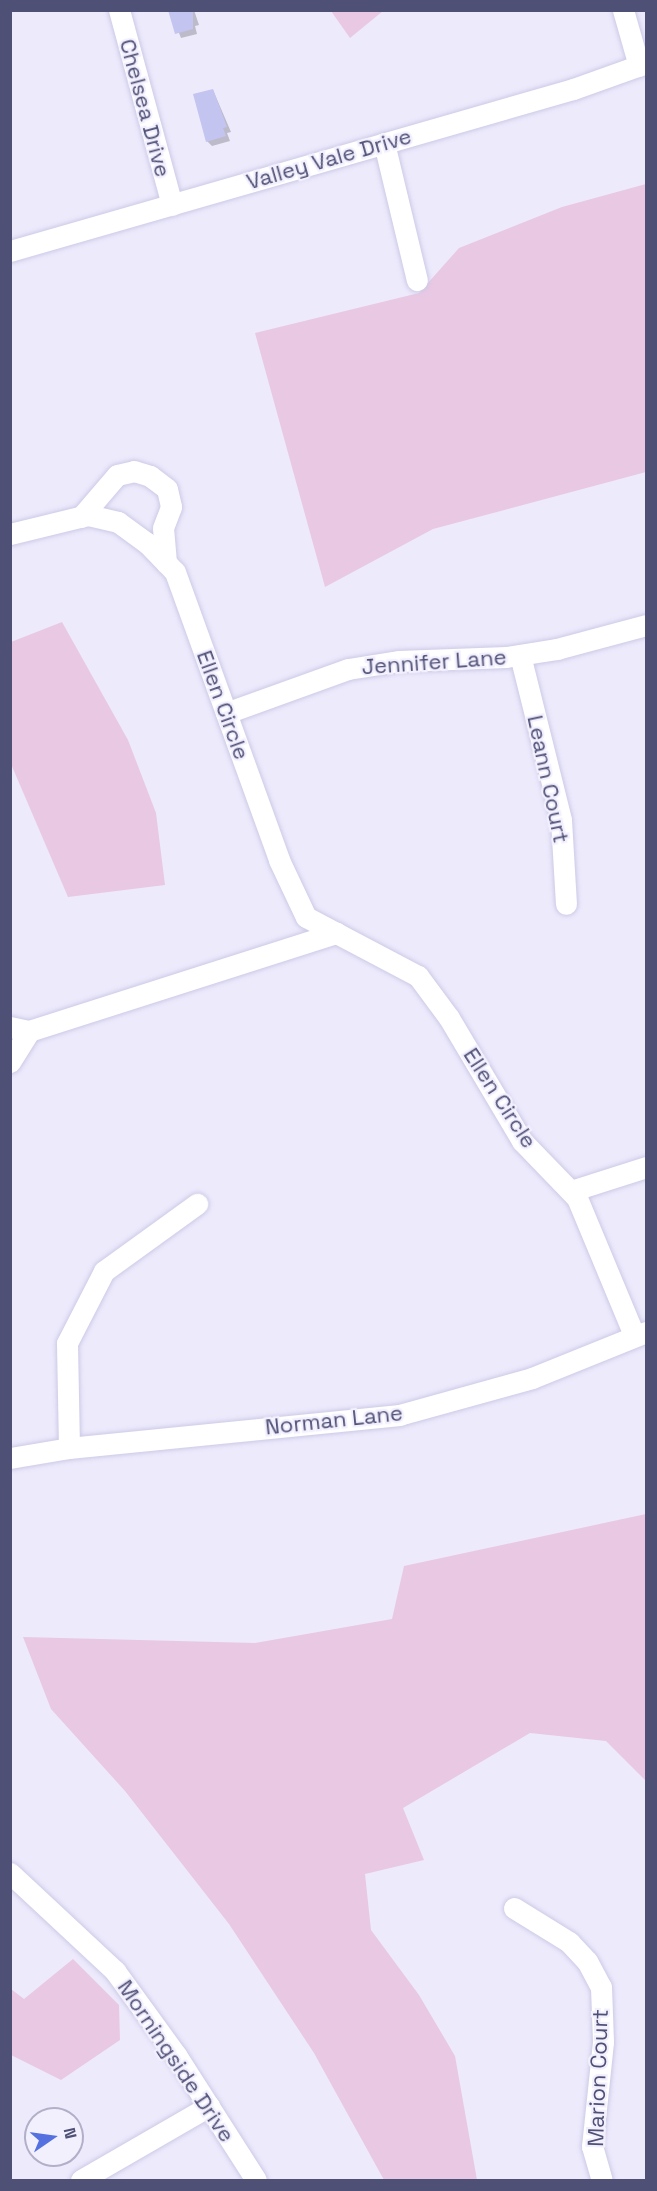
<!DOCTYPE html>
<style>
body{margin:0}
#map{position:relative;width:657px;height:2191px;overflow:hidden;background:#edeafc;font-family:"Space Grotesk",sans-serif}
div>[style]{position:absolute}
.green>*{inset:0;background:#e9c8e4}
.shadow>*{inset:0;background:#0003}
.building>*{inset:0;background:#c3c4f0}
.roads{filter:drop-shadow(0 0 2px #cccae6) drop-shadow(0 0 2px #cccae6)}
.minor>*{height:21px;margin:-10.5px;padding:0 10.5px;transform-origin:10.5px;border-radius:10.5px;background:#fff}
span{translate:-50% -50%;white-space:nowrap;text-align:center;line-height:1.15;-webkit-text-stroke:4.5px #f3f0fe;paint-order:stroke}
.street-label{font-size:22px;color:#4e5076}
.frame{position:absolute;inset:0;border:12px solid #4e5076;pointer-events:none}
.north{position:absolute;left:24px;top:2107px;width:60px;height:60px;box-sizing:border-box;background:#f3f0fe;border:2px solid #b1b0c8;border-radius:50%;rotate:77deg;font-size:16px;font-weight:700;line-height:24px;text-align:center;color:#4e5076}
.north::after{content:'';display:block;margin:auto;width:21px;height:27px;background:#5571e0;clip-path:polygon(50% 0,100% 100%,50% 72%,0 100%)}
</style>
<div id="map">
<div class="green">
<i style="clip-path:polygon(331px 11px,383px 11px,350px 38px)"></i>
<i style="clip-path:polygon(646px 184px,646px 472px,433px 529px,325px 587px,255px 333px,419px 293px,459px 248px,562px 207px)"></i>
<i style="clip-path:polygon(62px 622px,128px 740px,156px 813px,165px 885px,68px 897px,11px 764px,11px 642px)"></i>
<i style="clip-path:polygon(646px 1514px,646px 1781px,606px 1741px,530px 1733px,403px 1808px,424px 1860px,365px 1874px,371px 1930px,419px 1995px,455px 2056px,477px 2180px,384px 2180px,314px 2053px,229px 1924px,125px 1791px,51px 1709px,23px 1637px,255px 1643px,392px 1619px,404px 1566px)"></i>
<i style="clip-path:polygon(73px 1959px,119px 2005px,120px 2040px,61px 2080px,11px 2055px,11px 1989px,24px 1999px)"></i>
</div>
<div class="shadow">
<i style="clip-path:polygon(170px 10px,194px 10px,199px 25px,195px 26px,197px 34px,181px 38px)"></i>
<i style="clip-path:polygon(213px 90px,231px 132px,227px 133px,230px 141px,212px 146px,207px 141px)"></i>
</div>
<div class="building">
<i style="clip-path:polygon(168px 10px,193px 11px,193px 29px,175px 34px)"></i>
<i style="clip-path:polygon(213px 89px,227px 127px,223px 128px,226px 136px,206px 142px,193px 94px)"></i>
</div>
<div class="roads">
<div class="minor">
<i style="left:119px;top:10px;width:202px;rotate:74.8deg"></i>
<i style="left:623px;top:10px;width:58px;rotate:74.1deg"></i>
<i style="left:384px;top:143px;width:141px;rotate:76.5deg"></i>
<i style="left:10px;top:251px;width:586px;rotate:-16.05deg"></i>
<i style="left:573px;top:89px;width:77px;rotate:-19.6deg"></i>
<i style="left:81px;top:517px;width:55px;rotate:-49.4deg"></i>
<i style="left:117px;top:475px;width:17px;rotate:-13deg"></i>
<i style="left:134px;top:471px;width:17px;rotate:17deg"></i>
<i style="left:150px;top:476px;width:21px;rotate:37deg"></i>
<i style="left:167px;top:489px;width:18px;rotate:77deg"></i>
<i style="left:171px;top:507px;width:22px;rotate:111deg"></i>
<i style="left:163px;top:528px;width:35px;rotate:85deg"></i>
<i style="left:10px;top:534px;width:80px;rotate:-13.7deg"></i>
<i style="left:88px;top:515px;width:31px;rotate:13deg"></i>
<i style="left:118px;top:522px;width:36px;rotate:36deg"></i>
<i style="left:147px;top:543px;width:40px;rotate:46deg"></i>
<i style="left:175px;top:572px;width:306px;rotate:70.1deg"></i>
<i style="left:279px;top:860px;width:63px;rotate:64.7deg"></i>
<i style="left:306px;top:917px;width:127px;rotate:27.8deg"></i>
<i style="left:418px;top:976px;width:52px;rotate:53.6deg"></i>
<i style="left:449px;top:1018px;width:143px;rotate:59.3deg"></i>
<i style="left:522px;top:1141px;width:79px;rotate:46deg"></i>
<i style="left:577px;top:1198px;width:148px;rotate:67.4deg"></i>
<i style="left:520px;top:655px;width:170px;rotate:76deg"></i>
<i style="left:561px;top:820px;width:84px;rotate:86.6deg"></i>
<i style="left:226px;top:713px;width:130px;rotate:-19.8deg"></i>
<i style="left:348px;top:669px;width:52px;rotate:-8.9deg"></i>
<i style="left:399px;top:661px;width:107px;rotate:-2.1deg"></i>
<i style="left:506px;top:657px;width:52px;rotate:-8.9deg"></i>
<i style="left:557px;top:649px;width:92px;rotate:-15.1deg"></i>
<i style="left:10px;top:1027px;width:19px;rotate:12deg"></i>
<i style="left:29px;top:1031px;width:323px;rotate:-17.7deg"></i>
<i style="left:10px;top:1062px;width:36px;rotate:-58deg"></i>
<i style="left:571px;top:1191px;width:79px;rotate:-17.7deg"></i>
<i style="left:69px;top:1448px;width:105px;rotate:-91.1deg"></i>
<i style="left:67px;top:1343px;width:81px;rotate:-62.8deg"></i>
<i style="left:104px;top:1271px;width:115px;rotate:-35.8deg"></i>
<i style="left:10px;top:1458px;width:60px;rotate:-9.6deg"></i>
<i style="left:69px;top:1448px;width:332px;rotate:-5.7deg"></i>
<i style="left:399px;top:1415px;width:138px;rotate:-15.5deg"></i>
<i style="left:532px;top:1378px;width:123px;rotate:-22deg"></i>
<i style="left:10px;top:1873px;width:144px;rotate:43deg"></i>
<i style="left:115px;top:1971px;width:104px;rotate:54deg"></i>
<i style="left:176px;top:2055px;width:148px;rotate:57.4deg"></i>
<i style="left:514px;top:1908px;width:65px;rotate:31.7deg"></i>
<i style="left:569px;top:1942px;width:26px;rotate:47deg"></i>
<i style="left:587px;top:1961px;width:30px;rotate:62deg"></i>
<i style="left:601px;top:1987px;width:55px;rotate:87.9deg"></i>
<i style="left:603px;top:2042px;width:105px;rotate:96deg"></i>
<i style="left:592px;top:2146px;width:35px;rotate:74deg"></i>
<i style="left:81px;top:2180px;width:148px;rotate:-30deg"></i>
</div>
</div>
<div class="street-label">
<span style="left:145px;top:108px;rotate:75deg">Chelsea Drive</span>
<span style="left:329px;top:159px;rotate:-16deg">Valley Vale Drive</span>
<span style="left:434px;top:662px;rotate:-4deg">Jennifer Lane</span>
<span style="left:223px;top:705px;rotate:70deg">Ellen Circle</span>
<span style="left:548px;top:779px;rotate:78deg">Leann Court</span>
<span style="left:500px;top:1098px;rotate:57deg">Ellen Circle</span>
<span style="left:334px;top:1420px;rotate:-6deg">Norman Lane</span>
<span style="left:176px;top:2061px;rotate:56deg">Morningside Drive</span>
<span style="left:598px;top:2078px;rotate:-88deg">Marion Court</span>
</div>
<div class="frame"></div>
<div class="north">N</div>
</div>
